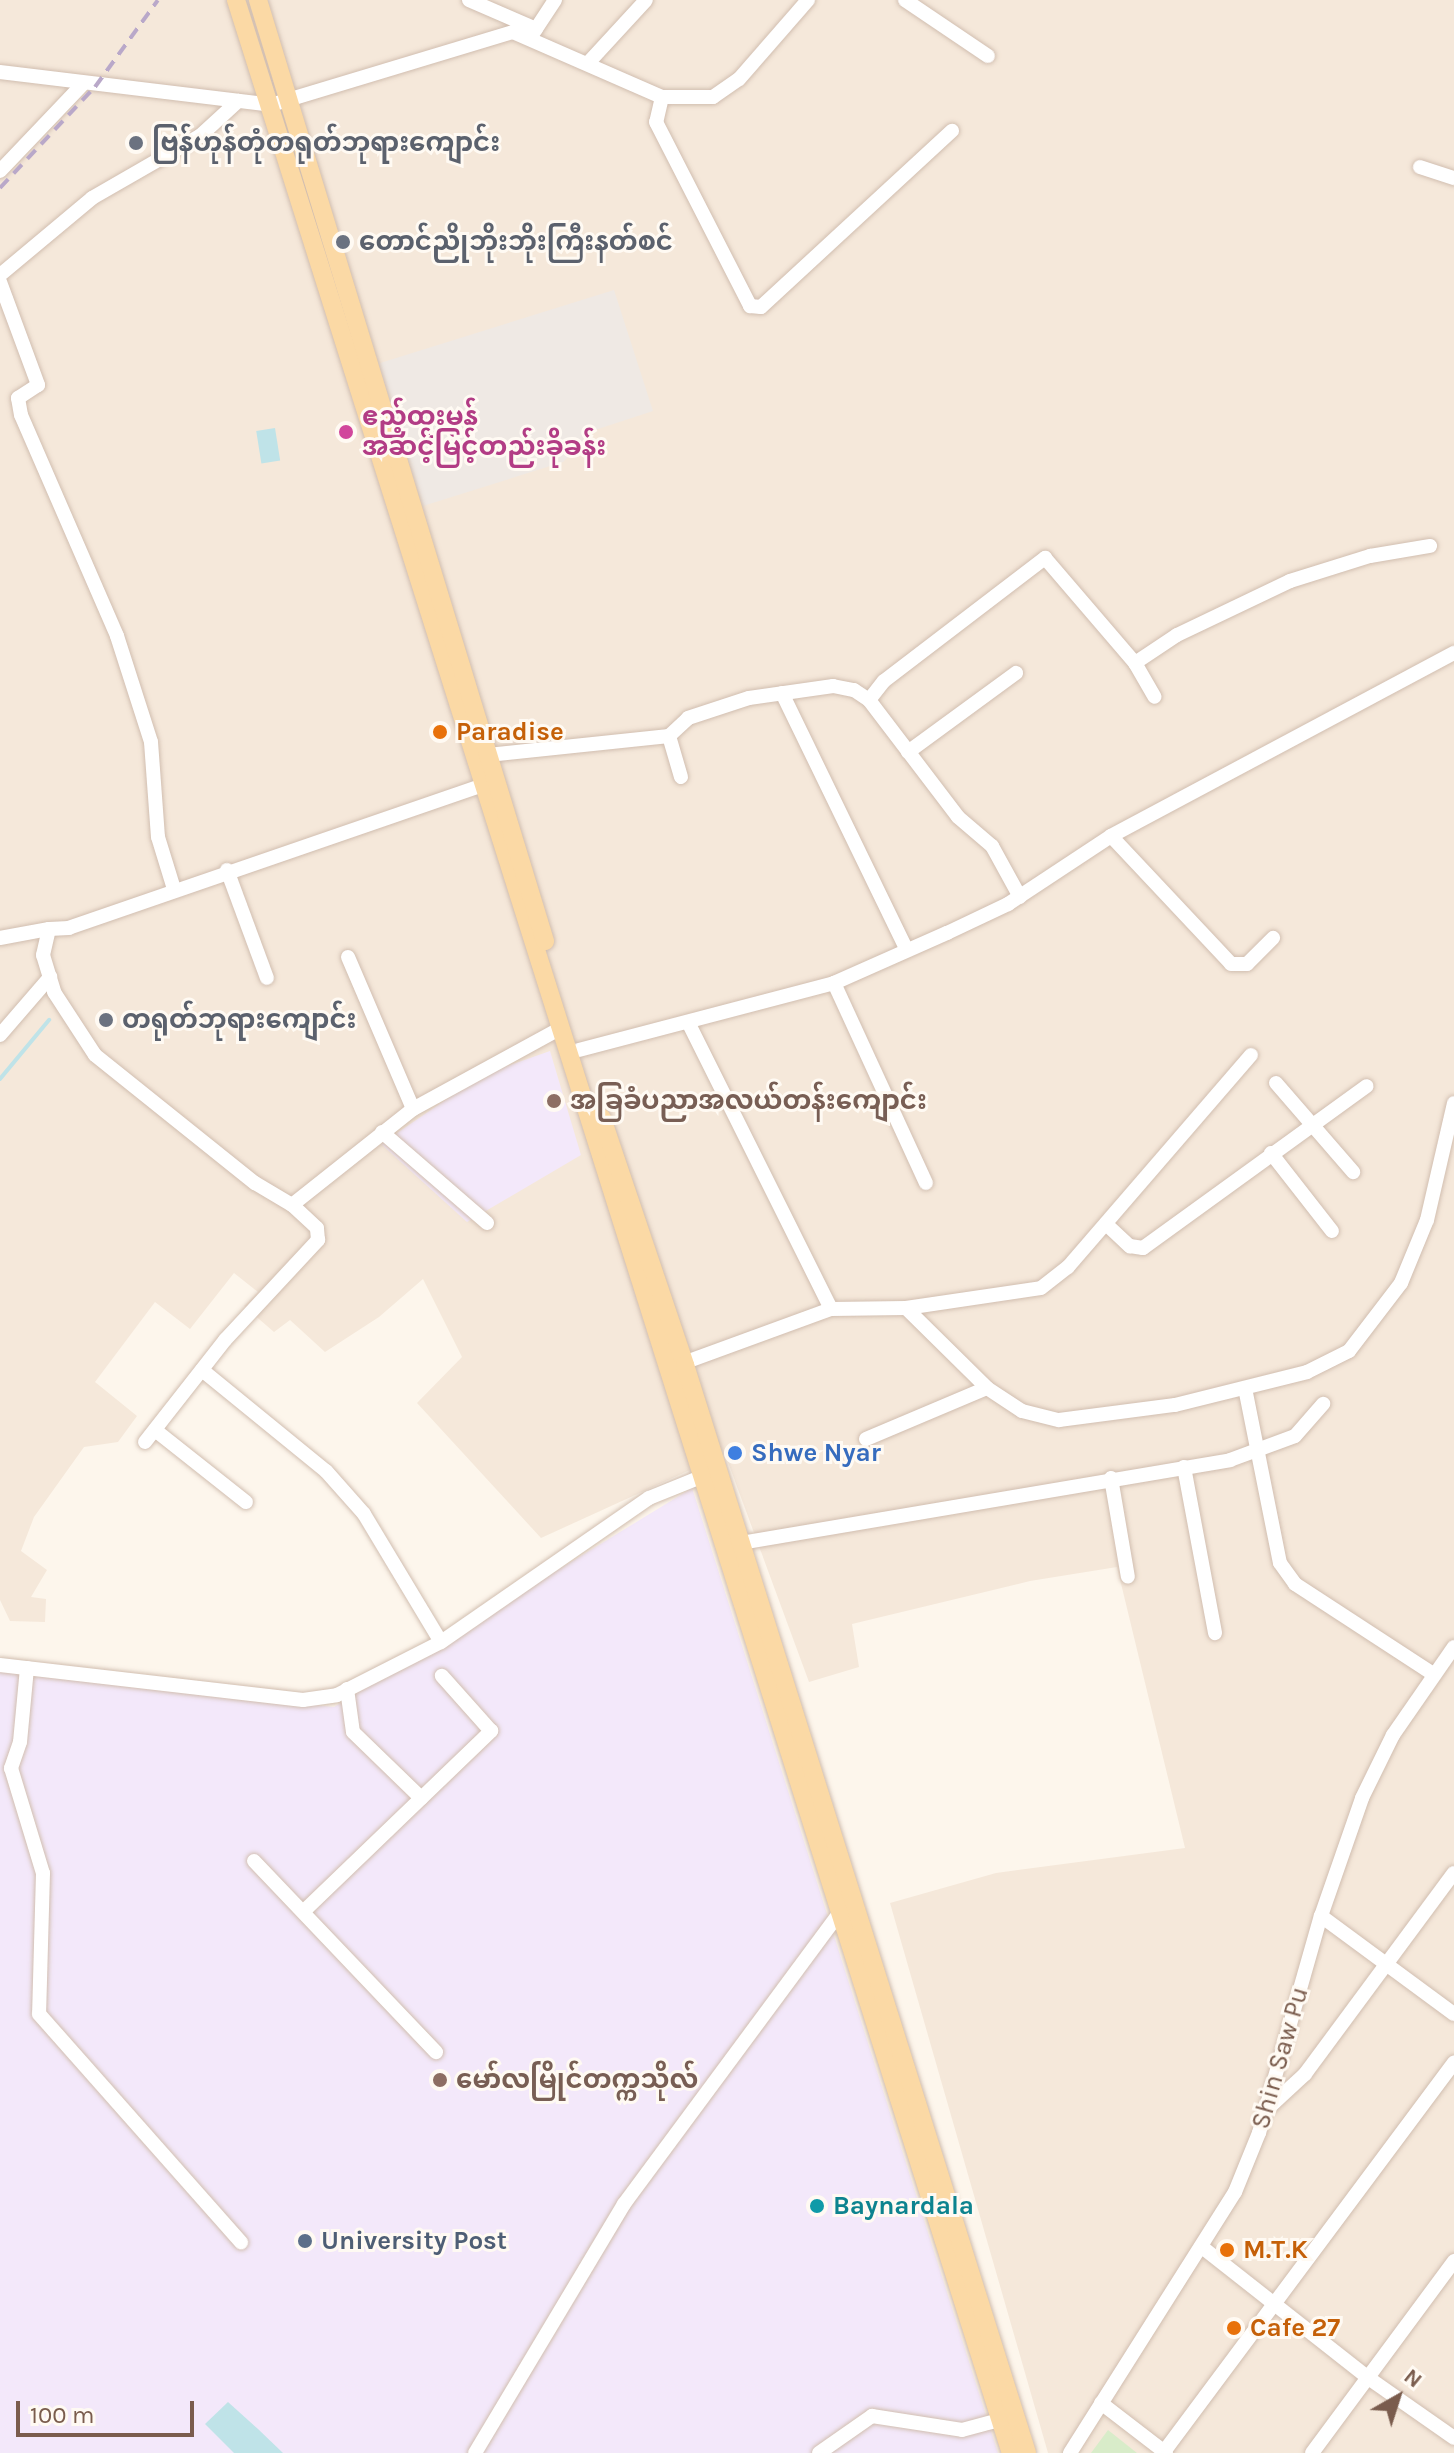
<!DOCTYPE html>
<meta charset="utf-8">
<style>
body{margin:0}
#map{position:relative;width:1454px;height:2453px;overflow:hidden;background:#fdf6ec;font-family:Karla,"Noto Sans Myanmar",sans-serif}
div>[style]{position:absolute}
.residential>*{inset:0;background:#f5e8da}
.industrial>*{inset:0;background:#efe9e4}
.education>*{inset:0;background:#f3e8fa}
.green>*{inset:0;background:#d8ecc9}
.water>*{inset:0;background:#bfe3e8;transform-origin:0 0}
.stream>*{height:4px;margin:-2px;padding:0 2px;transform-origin:2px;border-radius:2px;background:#bfe3e8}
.roads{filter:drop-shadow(0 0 2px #d1beb0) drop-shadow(0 0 2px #d1beb0)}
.minor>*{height:14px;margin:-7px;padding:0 7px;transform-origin:7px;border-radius:7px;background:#fff}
.major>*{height:18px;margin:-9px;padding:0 9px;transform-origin:9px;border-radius:9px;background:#fbd9a5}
.rail>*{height:4px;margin-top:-2px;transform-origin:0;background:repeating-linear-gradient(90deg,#b9a8c9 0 12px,transparent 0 20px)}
.dots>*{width:22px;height:22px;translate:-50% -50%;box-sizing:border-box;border:4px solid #fffaf3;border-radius:50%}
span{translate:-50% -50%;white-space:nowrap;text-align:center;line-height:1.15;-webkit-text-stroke:6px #fffaf3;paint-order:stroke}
.worship-label{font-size:26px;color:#5b616d;font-weight:700}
.left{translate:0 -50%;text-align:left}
.hotel-label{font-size:26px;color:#b23c85;font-weight:700}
.food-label{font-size:26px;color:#c56008;font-weight:700}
.education-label{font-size:26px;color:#785e54;font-weight:700}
.shop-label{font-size:26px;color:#366cbe;font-weight:700}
.street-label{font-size:26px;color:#7a5c4d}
.culture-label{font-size:26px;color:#0d838f;font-weight:700}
.service-label{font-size:26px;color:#4e5e75;font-weight:700}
.north{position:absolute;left:1358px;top:2357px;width:80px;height:80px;-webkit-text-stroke:6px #fffaf3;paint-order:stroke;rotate:39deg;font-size:22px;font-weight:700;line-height:32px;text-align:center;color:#7a5c4d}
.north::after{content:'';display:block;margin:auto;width:28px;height:36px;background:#7a5c4d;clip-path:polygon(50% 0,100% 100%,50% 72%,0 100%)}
.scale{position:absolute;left:16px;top:2401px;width:178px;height:36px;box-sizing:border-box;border:4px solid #7a5c4d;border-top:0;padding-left:10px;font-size:24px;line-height:28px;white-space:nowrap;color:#7a5c4d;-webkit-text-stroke:6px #fffaf3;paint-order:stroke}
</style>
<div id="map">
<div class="residential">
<i style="clip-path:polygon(0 0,1454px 0,1454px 2453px,1048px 2453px,890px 1903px,996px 1873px,1185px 1848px,1117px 1567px,1030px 1581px,852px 1624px,859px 1667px,809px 1682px,725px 1454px,541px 1538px,417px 1403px,462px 1357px,423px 1279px,379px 1317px,325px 1352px,290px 1320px,274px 1332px,244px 1306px,258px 1292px,234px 1273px,190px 1329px,155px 1302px,95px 1382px,137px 1416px,118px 1442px,84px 1447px,34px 1517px,21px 1551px,47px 1570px,31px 1597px,46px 1599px,45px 1622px,10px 1621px,0 1600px)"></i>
</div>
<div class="industrial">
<i style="clip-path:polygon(614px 290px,653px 411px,595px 430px,563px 462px,423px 506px,377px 364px)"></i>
</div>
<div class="education">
<i style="clip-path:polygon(550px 1051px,581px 1155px,467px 1222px,381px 1144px,482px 1075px)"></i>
<i style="clip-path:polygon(692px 1488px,998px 2453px,0 2453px,0 1671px,334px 1707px)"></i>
</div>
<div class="green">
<i style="clip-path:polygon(1108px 2430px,1137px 2453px,1091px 2453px)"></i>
</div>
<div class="water">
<i style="left:275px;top:428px;width:33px;height:19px;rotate:81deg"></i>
<i style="clip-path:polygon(228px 2402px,258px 2429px,283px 2453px,234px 2453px,205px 2424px)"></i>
</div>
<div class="stream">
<i style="left:0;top:1079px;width:77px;rotate:-50.3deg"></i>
</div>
<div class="roads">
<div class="minor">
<i style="left:469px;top:0;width:73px;rotate:23.4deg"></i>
<i style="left:905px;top:0;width:100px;rotate:34deg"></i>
<i style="left:532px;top:35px;width:42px;rotate:-56.7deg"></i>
<i style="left:589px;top:62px;width:84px;rotate:-47.4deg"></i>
<i style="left:0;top:72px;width:273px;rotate:6.9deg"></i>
<i style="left:271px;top:105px;width:253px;rotate:-16.8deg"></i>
<i style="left:513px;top:32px;width:163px;rotate:23.6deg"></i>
<i style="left:662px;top:97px;width:51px"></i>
<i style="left:713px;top:97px;width:32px;rotate:-35deg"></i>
<i style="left:739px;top:79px;width:105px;rotate:-48.9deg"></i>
<i style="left:662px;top:97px;width:26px;rotate:103deg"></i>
<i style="left:656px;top:122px;width:207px;rotate:62.9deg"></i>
<i style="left:750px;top:306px;width:11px;rotate:5deg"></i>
<i style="left:761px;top:307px;width:260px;rotate:-42.7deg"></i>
<i style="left:1420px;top:167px;width:36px;rotate:18deg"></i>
<i style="left:0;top:171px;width:119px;rotate:-46.4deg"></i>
<i style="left:0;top:275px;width:120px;rotate:-39.9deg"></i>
<i style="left:92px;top:198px;width:125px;rotate:-29.9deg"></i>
<i style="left:200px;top:136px;width:52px;rotate:-42.6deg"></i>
<i style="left:0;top:282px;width:110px;rotate:69.7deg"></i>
<i style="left:38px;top:385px;width:24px;rotate:147deg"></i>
<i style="left:18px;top:398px;width:17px;rotate:80deg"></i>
<i style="left:21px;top:415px;width:241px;rotate:66.5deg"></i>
<i style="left:117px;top:636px;width:111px;rotate:72.2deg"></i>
<i style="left:151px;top:742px;width:95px;rotate:85.8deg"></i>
<i style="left:158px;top:837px;width:54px;rotate:72.9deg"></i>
<i style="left:1135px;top:663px;width:50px;rotate:-33.7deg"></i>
<i style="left:1177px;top:635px;width:125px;rotate:-25.5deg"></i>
<i style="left:1290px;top:581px;width:84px;rotate:-17.4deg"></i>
<i style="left:1370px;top:556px;width:61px;rotate:-9.5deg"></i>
<i style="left:782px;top:693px;width:284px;rotate:64.1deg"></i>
<i style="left:869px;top:700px;width:24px;rotate:-52deg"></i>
<i style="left:884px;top:681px;width:203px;rotate:-37.4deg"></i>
<i style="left:1045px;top:558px;width:138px;rotate:49.4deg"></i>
<i style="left:1135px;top:663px;width:39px;rotate:60deg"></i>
<i style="left:908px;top:752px;width:134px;rotate:-36.2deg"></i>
<i style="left:488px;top:755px;width:182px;rotate:-6deg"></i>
<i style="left:681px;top:777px;width:43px;rotate:-106.3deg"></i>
<i style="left:669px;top:736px;width:26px;rotate:-43deg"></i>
<i style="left:688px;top:718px;width:64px;rotate:-18.2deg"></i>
<i style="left:749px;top:698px;width:85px;rotate:-8.1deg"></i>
<i style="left:833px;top:686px;width:21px;rotate:11deg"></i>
<i style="left:854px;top:690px;width:18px;rotate:34deg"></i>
<i style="left:869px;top:700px;width:147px;rotate:52.7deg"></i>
<i style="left:958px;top:817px;width:45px;rotate:40.5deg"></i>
<i style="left:992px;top:846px;width:58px;rotate:61.2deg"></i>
<i style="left:492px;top:782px;width:447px;rotate:161deg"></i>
<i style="left:69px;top:928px;width:20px;rotate:177deg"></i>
<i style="left:49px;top:929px;width:27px;rotate:103deg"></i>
<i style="left:43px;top:955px;width:39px;rotate:73deg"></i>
<i style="left:54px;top:992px;width:75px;rotate:56.9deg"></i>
<i style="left:95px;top:1055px;width:205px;rotate:38.7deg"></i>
<i style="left:255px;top:1183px;width:43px;rotate:30.7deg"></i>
<i style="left:292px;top:1205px;width:154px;rotate:-38.4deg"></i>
<i style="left:413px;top:1109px;width:169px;rotate:-28.7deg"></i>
<i style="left:1111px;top:836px;width:175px;rotate:46.8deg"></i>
<i style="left:1231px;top:964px;width:16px"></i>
<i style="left:1247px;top:964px;width:37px;rotate:-45deg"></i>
<i style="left:227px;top:870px;width:115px;rotate:69.7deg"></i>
<i style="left:0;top:938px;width:50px;rotate:-10.4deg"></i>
<i style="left:348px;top:957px;width:165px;rotate:66.8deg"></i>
<i style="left:834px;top:983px;width:220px;rotate:65.3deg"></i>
<i style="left:689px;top:1024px;width:318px;rotate:63.5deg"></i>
<i style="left:0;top:1035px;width:77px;rotate:-49.2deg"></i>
<i style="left:579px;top:1050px;width:264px;rotate:-14.7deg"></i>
<i style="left:834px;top:983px;width:124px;rotate:-23.9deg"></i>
<i style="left:947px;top:933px;width:68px;rotate:-25.4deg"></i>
<i style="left:1008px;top:904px;width:123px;rotate:-33.4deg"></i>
<i style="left:1111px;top:836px;width:389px;rotate:-28.1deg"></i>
<i style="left:1276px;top:1083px;width:118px;rotate:49.1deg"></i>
<i style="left:382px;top:1132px;width:139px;rotate:40.9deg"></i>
<i style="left:1271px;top:1153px;width:99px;rotate:52deg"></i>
<i style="left:1106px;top:1224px;width:33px;rotate:43deg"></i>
<i style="left:1130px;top:1246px;width:13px;rotate:9deg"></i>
<i style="left:1143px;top:1248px;width:276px;rotate:-35.9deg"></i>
<i style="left:906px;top:1308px;width:114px;rotate:44.6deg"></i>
<i style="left:987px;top:1388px;width:42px;rotate:33.3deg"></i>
<i style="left:1022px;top:1411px;width:38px;rotate:14deg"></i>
<i style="left:1059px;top:1420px;width:117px;rotate:-7.4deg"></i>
<i style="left:1175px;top:1405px;width:136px;rotate:-14deg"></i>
<i style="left:1307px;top:1372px;width:47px;rotate:-26.6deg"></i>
<i style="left:1349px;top:1351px;width:86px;rotate:-52.6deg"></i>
<i style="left:1401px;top:1283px;width:68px;rotate:-67.6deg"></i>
<i style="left:1427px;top:1220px;width:120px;rotate:-77deg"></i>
<i style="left:675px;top:1366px;width:166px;rotate:-20.1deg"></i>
<i style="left:831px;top:1309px;width:75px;rotate:-0.8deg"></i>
<i style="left:906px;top:1308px;width:136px;rotate:-8.4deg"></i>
<i style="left:1041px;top:1288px;width:34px;rotate:-38deg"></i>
<i style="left:1068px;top:1267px;width:280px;rotate:-49.2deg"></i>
<i style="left:202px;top:1370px;width:160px;rotate:39.2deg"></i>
<i style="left:326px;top:1471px;width:57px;rotate:48.5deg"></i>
<i style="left:364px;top:1514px;width:149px;rotate:59deg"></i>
<i style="left:1245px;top:1388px;width:178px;rotate:78.7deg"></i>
<i style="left:1280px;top:1563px;width:26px;rotate:54deg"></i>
<i style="left:1295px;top:1584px;width:165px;rotate:33.1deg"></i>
<i style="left:155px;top:1430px;width:116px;rotate:38.4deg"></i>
<i style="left:866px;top:1439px;width:131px;rotate:-22.9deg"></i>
<i style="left:145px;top:1442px;width:130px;rotate:-51.9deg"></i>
<i style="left:225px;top:1340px;width:137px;rotate:-47.1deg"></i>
<i style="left:318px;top:1240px;width:12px;rotate:-95deg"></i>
<i style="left:317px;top:1228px;width:34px;rotate:-137deg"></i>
<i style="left:1184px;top:1467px;width:169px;rotate:79.4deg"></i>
<i style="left:1111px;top:1478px;width:100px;rotate:80.3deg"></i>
<i style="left:741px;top:1543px;width:496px;rotate:-9.6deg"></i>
<i style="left:1230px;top:1460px;width:69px;rotate:-20.3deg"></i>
<i style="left:1295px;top:1436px;width:43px;rotate:-48.8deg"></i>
<i style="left:0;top:1665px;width:305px;rotate:6.6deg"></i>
<i style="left:303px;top:1700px;width:34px;rotate:-8deg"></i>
<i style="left:337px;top:1695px;width:117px;rotate:-27deg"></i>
<i style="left:441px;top:1642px;width:253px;rotate:-34.7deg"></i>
<i style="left:649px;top:1498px;width:67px;rotate:-22deg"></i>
<i style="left:27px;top:1668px;width:74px;rotate:95.4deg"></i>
<i style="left:20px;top:1742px;width:28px;rotate:109deg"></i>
<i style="left:11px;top:1768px;width:110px;rotate:73.1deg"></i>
<i style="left:43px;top:1873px;width:141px;rotate:91.6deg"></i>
<i style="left:39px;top:2014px;width:305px;rotate:48.5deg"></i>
<i style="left:347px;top:1689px;width:43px;rotate:82.1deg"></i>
<i style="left:353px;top:1732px;width:95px;rotate:44.1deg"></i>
<i style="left:254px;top:1861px;width:264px;rotate:46.4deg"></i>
<i style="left:304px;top:1911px;width:260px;rotate:-43.9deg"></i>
<i style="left:491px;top:1731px;width:74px;rotate:-131.7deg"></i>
<i style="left:1321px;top:1916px;width:165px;rotate:36.4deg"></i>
<i style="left:1266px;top:2110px;width:53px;rotate:-42.7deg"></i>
<i style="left:1305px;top:2074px;width:250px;rotate:-53.5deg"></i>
<i style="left:1202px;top:2247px;width:210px;rotate:38.2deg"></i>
<i style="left:1367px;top:2377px;width:106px;rotate:35deg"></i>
<i style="left:1101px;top:2403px;width:82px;rotate:37.6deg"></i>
<i style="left:475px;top:2453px;width:290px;rotate:-59.1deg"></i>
<i style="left:624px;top:2204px;width:368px;rotate:-53.5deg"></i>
<i style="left:819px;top:2453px;width:65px;rotate:-34.9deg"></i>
<i style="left:872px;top:2416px;width:91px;rotate:8.8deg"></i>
<i style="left:962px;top:2430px;width:47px;rotate:-14.9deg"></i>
<i style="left:1070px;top:2453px;width:309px;rotate:-57.7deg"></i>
<i style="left:1235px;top:2192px;width:64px;rotate:-67.9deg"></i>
<i style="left:1259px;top:2133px;width:226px;rotate:-74.1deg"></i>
<i style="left:1321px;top:1916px;width:125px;rotate:-70.8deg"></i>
<i style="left:1362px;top:1798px;width:70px;rotate:-63.8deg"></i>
<i style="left:1393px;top:1735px;width:107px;rotate:-55.3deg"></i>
<i style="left:1163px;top:2453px;width:487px;rotate:-53.3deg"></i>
<i style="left:1312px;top:2453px;width:239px;rotate:-53.5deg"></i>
</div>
<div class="major">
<i style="left:236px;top:0;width:2573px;rotate:72.47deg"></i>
<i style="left:258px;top:0;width:984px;rotate:73.04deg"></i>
<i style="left:602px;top:1118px;width:261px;rotate:71.4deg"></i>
<i style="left:685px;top:1365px;width:1140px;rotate:72.55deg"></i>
</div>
</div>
<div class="rail">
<i style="left:0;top:188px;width:139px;rotate:-46.8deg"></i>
<i style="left:95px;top:87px;width:107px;rotate:-54.1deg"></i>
</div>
<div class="dots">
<i style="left:136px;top:143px;background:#6b7280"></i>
<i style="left:343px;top:242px;background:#6b7280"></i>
<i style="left:346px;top:432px;background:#d1479c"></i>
<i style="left:440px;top:732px;background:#e8710a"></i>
<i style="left:106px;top:1020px;background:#6b7280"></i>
<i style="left:554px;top:1101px;background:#8d6e63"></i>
<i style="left:735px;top:1453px;background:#3f7fe0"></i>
<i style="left:440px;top:2080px;background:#8d6e63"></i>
<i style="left:817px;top:2206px;background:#0f9aa8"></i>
<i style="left:305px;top:2241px;background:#5c6f8a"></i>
<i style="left:1227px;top:2250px;background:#e8710a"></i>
<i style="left:1234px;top:2328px;background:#e8710a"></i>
</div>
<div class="worship-label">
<span class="left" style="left:152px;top:143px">ဗြန်ဟုန်တုံတရုတ်ဘုရားကျောင်း</span>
<span class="left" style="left:359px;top:242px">တောင်ညိုဘိုးဘိုးကြီးနတ်စင်</span>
<span class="left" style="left:122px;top:1020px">တရုတ်ဘုရားကျောင်း</span>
</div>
<div class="hotel-label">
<span class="left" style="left:362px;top:432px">ဧည့်ထူးမွန်<br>အဆင့်မြင့်တည်းခိုခန်း</span>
</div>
<div class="food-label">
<span class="left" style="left:456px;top:732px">Paradise</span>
<span class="left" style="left:1243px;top:2250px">M.T.K</span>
<span class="left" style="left:1250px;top:2328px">Cafe 27</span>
</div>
<div class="education-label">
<span class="left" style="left:570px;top:1101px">အခြခံပညာအလယ်တန်းကျောင်း</span>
<span class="left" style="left:456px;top:2080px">မော်လမြိုင်တက္ကသိုလ်</span>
</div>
<div class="shop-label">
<span class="left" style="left:751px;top:1453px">Shwe Nyar</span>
</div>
<div class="street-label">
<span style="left:1280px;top:2058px;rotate:-74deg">Shin Saw Pu</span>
</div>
<div class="culture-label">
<span class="left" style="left:833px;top:2206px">Baynardala</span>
</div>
<div class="service-label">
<span class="left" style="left:321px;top:2241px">University Post</span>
</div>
<div class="north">N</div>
<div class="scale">100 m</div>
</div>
